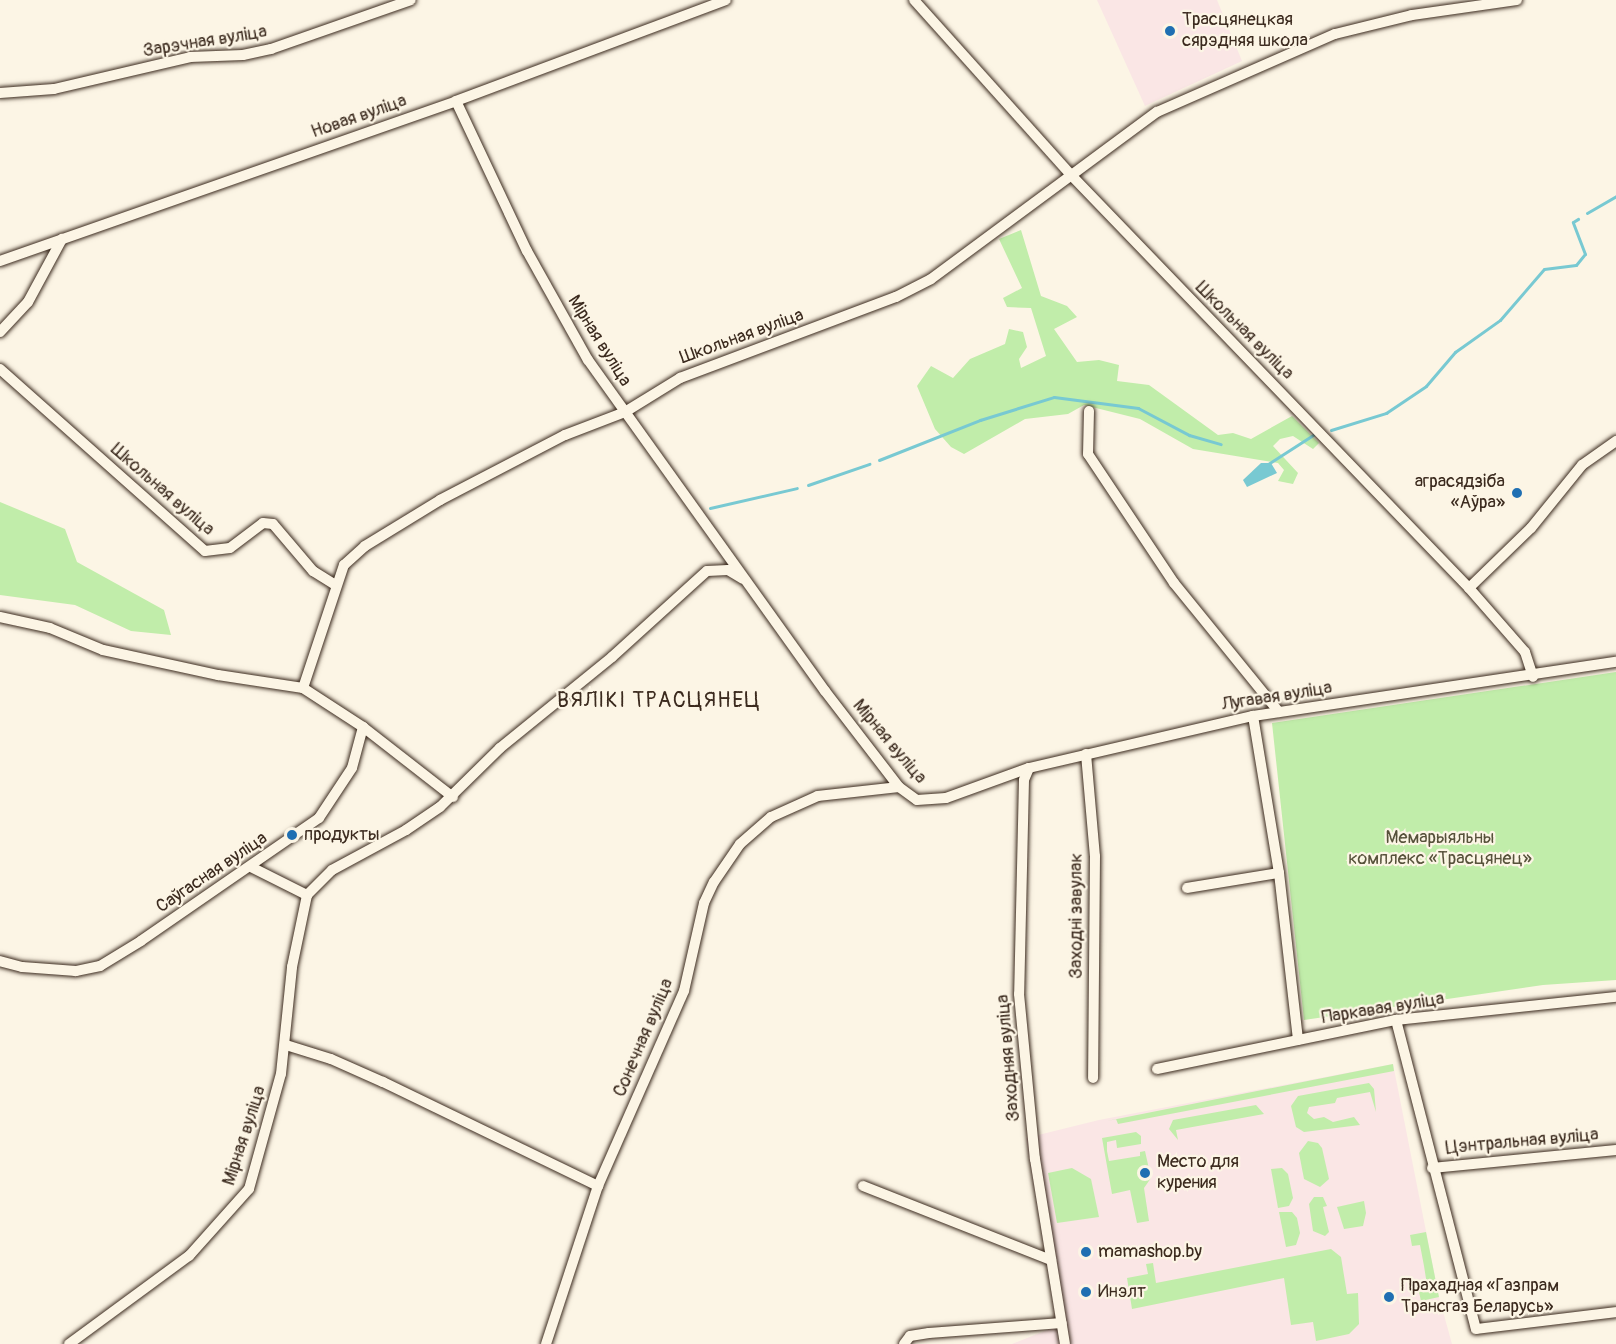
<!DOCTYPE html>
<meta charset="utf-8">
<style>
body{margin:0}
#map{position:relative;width:1616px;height:1344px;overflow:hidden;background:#fcf5e5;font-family:Pangolin,sans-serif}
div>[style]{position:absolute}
.built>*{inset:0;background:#fae6e5}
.green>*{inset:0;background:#c1edaa}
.water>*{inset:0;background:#78c9d2}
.stream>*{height:3px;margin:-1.5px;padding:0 1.5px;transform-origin:1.5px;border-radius:1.5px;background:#78c9d2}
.roads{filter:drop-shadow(0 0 2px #3b2a1e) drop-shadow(0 0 2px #3b2a1e)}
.street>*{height:10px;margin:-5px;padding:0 5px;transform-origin:5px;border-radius:5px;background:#fcf5e5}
.dots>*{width:16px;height:16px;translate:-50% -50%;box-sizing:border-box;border:3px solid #fcf5e5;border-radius:50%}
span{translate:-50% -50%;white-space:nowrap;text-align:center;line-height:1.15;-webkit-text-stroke:4.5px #fcf5e5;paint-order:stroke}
.poi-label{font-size:18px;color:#3b2a1e}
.left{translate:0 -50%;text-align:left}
.right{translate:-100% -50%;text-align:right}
.street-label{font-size:18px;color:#3b2a1e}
.park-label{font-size:18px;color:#56513a}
.quarter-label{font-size:21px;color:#3b2a1e;letter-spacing:1.5px}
</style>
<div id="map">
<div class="built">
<i style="clip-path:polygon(1097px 0,1217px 0,1242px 61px,1145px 106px)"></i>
<i style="clip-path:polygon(1393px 1064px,1439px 1297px,1452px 1344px,1012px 1344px,1057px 1326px,1026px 1138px,1099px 1120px)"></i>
</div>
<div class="green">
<i style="clip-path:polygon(1021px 230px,1041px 296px,1067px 306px,1077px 317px,1054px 329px,1077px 362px,1099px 360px,1119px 365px,1117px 381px,1149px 385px,1218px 435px,1233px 433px,1251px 439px,1292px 416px,1319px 443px,1313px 449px,1293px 436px,1280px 439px,1273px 446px,1298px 473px,1293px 484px,1278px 481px,1284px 470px,1278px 463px,1193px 449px,1140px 419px,1084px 405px,1068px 414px,1025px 419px,964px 454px,951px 447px,935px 429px,917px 386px,931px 366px,953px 378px,970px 359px,1005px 344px,1009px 329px,1023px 332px,1027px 347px,1019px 359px,1021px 368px,1046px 356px,1031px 308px,1007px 307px,1003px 298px,1022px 288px,999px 239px)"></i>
<i style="clip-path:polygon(0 502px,65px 529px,77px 562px,164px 610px,171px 635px,131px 631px,75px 605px,0 595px)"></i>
<i style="clip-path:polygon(1616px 672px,1616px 980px,1543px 985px,1304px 1020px,1272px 723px)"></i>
<i style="clip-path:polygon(1393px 1064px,1394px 1071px,1118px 1124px,1116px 1119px,1107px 1121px)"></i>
<i style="clip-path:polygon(1369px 1083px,1374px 1089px,1376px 1112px,1370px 1092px,1337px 1098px,1335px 1103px,1309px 1107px,1307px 1113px,1314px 1119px,1324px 1117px,1333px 1122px,1354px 1117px,1360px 1125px,1304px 1132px,1296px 1127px,1291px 1106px,1298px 1096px)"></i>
<i style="clip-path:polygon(1256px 1105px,1264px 1114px,1176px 1130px,1178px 1140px,1169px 1129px,1173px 1120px)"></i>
<i style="clip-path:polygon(1136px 1132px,1141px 1136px,1141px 1144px,1117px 1148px,1116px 1140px,1107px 1142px,1107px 1151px,1109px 1161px,1140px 1156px,1140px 1152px,1145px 1151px,1151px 1178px,1144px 1188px,1149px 1221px,1137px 1223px,1130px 1190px,1112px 1194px,1102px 1138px)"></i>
<i style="clip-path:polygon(1308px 1141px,1318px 1143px,1322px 1148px,1329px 1179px,1320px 1187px,1304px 1179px,1299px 1153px)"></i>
<i style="clip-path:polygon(1072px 1168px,1091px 1179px,1099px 1217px,1057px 1223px,1048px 1173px)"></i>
<i style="clip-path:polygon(1282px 1168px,1288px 1174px,1293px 1198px,1289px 1206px,1278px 1208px,1271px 1169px)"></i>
<i style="clip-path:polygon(1314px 1197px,1323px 1197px,1327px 1206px,1323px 1207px,1329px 1232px,1325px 1236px,1313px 1231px,1309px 1204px)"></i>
<i style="clip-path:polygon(1364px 1201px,1366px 1213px,1363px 1226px,1344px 1229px,1337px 1207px)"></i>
<i style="clip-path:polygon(1279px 1212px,1292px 1212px,1297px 1218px,1300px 1233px,1296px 1245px,1286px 1247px)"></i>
<i style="clip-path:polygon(1426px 1232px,1439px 1297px,1421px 1301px,1419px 1292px,1428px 1291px,1424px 1266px,1420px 1245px,1412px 1246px,1410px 1235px)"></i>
<i style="clip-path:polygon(1331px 1249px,1341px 1257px,1347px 1294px,1358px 1293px,1359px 1324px,1349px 1334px,1316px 1341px,1313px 1322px,1291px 1325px,1284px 1278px,1132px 1309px,1127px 1278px,1148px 1274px,1146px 1264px,1153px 1263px,1156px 1283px)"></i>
</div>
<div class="water">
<i style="clip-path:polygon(1261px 463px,1271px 463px,1277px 473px,1247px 487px,1243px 480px)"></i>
</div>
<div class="stream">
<i style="left:1587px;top:213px;width:34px;rotate:-30deg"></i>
<i style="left:1331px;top:430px;width:58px;rotate:-17.2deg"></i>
<i style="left:1386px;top:413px;width:48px;rotate:-34deg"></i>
<i style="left:1426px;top:386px;width:45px;rotate:-49.5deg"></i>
<i style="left:1455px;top:352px;width:55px;rotate:-35.4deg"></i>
<i style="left:1500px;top:320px;width:67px;rotate:-49.2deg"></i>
<i style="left:1544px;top:269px;width:32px;rotate:-7deg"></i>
<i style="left:1576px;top:265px;width:14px;rotate:-51deg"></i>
<i style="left:1585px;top:254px;width:34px;rotate:-111deg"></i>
<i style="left:1573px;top:222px;width:6px;rotate:-31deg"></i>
<i style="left:879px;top:460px;width:109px;rotate:-21.6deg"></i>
<i style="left:980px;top:420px;width:77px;rotate:-17.3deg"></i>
<i style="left:1054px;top:397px;width:85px;rotate:7.5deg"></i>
<i style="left:1138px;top:408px;width:58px;rotate:27.9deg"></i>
<i style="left:1189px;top:435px;width:33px;rotate:16deg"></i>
<i style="left:1268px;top:464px;width:54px;rotate:-32.8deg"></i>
<i style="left:808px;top:485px;width:65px;rotate:-19deg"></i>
<i style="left:710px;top:508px;width:89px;rotate:-12.9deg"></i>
</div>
<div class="roads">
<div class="street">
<i style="left:914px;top:0;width:237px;rotate:48.1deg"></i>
<i style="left:1072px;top:176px;width:572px;rotate:46.06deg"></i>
<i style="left:1469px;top:588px;width:85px;rotate:48.8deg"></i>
<i style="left:1525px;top:652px;width:26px;rotate:72deg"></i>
<i style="left:0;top:93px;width:54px;rotate:-4.2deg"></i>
<i style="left:54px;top:89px;width:140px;rotate:-13.2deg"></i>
<i style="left:190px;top:57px;width:53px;rotate:-2.2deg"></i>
<i style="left:243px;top:55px;width:29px;rotate:-12deg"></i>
<i style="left:271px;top:49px;width:148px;rotate:-19.3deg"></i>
<i style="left:456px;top:101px;width:166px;rotate:64.7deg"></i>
<i style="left:527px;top:251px;width:125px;rotate:60.8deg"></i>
<i style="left:588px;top:360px;width:407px;rotate:54.4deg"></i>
<i style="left:825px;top:691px;width:121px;rotate:52.4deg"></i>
<i style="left:899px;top:787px;width:22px;rotate:36deg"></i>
<i style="left:917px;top:800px;width:29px;rotate:-4deg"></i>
<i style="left:946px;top:798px;width:88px;rotate:-19.9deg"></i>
<i style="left:1029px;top:768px;width:230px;rotate:-13.1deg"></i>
<i style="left:1253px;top:716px;width:367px;rotate:-8.5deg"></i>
<i style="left:0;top:261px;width:483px;rotate:-19.3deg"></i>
<i style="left:456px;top:101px;width:288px;rotate:-20.5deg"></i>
<i style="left:0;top:332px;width:41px;rotate:-47deg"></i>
<i style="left:28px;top:302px;width:72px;rotate:-61.6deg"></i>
<i style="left:0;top:369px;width:274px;rotate:41.6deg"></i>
<i style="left:205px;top:551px;width:25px;rotate:-7deg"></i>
<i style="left:230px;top:548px;width:41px;rotate:-37.1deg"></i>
<i style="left:263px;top:523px;width:10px;rotate:6deg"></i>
<i style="left:273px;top:524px;width:62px;rotate:49.6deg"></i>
<i style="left:313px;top:571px;width:26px;rotate:32deg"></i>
<i style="left:1089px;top:411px;width:43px;rotate:91.3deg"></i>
<i style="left:1088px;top:454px;width:155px;rotate:56.3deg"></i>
<i style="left:1174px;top:583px;width:166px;rotate:50.9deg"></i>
<i style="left:1469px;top:588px;width:86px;rotate:-44.1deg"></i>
<i style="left:1531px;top:528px;width:81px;rotate:-51deg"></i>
<i style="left:1582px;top:465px;width:42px;rotate:-35.2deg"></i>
<i style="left:0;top:617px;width:51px;rotate:12.4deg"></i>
<i style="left:50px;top:628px;width:57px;rotate:22.5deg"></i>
<i style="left:103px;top:650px;width:118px;rotate:12.3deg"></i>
<i style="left:218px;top:675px;width:86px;rotate:8.7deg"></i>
<i style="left:303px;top:688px;width:72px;rotate:33deg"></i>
<i style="left:363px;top:727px;width:42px;rotate:105deg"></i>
<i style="left:352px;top:768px;width:60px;rotate:123.4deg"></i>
<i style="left:319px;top:818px;width:216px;rotate:145.4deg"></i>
<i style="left:141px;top:941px;width:48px;rotate:148.6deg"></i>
<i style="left:100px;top:966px;width:25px;rotate:168deg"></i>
<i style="left:76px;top:971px;width:54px;rotate:-175.8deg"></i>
<i style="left:22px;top:967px;width:23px;rotate:-165deg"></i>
<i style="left:303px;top:688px;width:130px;rotate:-71.6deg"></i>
<i style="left:344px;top:565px;width:28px;rotate:-42deg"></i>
<i style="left:365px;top:546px;width:88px;rotate:-31.5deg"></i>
<i style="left:440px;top:500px;width:141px;rotate:-27.5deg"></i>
<i style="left:565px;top:435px;width:64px;rotate:-21deg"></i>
<i style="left:625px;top:412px;width:65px;rotate:-31.7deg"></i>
<i style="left:680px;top:378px;width:231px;rotate:-20.6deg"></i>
<i style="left:896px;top:297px;width:39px;rotate:-27deg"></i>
<i style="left:931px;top:279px;width:281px;rotate:-36.5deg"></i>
<i style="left:1157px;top:112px;width:194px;rotate:-23.7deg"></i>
<i style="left:1335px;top:34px;width:79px;rotate:-13.9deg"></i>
<i style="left:1412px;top:15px;width:106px;rotate:-8.1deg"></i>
<i style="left:1253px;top:716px;width:159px;rotate:80.6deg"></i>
<i style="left:1279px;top:873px;width:168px;rotate:83.5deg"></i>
<i style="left:363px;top:727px;width:114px;rotate:37.9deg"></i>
<i style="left:1086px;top:754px;width:102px;rotate:85deg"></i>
<i style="left:1095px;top:856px;width:222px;rotate:90.5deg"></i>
<i style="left:1029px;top:768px;width:13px;rotate:113deg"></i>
<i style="left:1024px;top:780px;width:214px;rotate:91.3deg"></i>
<i style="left:1019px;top:994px;width:166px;rotate:84.5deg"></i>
<i style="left:1035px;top:1159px;width:187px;rotate:80.8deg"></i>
<i style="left:251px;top:867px;width:63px;rotate:26.6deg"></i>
<i style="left:1187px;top:888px;width:93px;rotate:-9.3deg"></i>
<i style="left:1396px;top:1020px;width:319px;rotate:75.5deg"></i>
<i style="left:1476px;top:1329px;width:141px;rotate:-6.9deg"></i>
<i style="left:286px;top:1045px;width:47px;rotate:17.3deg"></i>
<i style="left:331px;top:1059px;width:57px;rotate:23.9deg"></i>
<i style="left:383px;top:1082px;width:239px;rotate:25.8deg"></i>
<i style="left:1157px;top:1069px;width:244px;rotate:-11.6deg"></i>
<i style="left:1396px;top:1020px;width:221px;rotate:-6deg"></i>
<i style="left:1432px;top:1168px;width:185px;rotate:-5.6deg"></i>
<i style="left:863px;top:1186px;width:202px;rotate:21.5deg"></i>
<i style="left:69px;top:1344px;width:149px;rotate:-36.3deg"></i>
<i style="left:189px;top:1256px;width:90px;rotate:-48.2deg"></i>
<i style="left:249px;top:1189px;width:119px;rotate:-74.5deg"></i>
<i style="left:281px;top:1074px;width:108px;rotate:-84.1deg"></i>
<i style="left:292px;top:967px;width:74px;rotate:-78.2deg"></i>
<i style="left:307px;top:895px;width:35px;rotate:-45deg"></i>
<i style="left:332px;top:870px;width:84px;rotate:-28.4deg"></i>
<i style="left:406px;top:830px;width:41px;rotate:-34.1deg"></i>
<i style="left:440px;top:807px;width:84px;rotate:-44.5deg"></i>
<i style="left:500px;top:748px;width:144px;rotate:-39.1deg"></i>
<i style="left:612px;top:657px;width:128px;rotate:-42.2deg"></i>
<i style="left:707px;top:571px;width:21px;rotate:-3deg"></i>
<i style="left:728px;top:570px;width:17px;rotate:31deg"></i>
<i style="left:546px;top:1344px;width:166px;rotate:-71.8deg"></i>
<i style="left:598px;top:1186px;width:213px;rotate:-66.2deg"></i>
<i style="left:684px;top:991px;width:90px;rotate:-77.2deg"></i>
<i style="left:704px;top:903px;width:23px;rotate:-65deg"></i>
<i style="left:714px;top:882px;width:46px;rotate:-55.6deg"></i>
<i style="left:740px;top:844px;width:41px;rotate:-41.1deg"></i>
<i style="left:771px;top:817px;width:51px;rotate:-24.1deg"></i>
<i style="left:818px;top:796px;width:81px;rotate:-6.3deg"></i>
<i style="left:904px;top:1344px;width:10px;rotate:-53deg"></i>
<i style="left:910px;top:1336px;width:19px;rotate:-9deg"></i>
<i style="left:929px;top:1333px;width:133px;rotate:-4.3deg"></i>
</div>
</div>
<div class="dots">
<i style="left:1170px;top:31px;background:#1f6fb2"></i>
<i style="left:1517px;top:493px;background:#1f6fb2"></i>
<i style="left:292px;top:835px;background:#1f6fb2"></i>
<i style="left:1145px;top:1173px;background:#1f6fb2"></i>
<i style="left:1086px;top:1252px;background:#1f6fb2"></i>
<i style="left:1086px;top:1292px;background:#1f6fb2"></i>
<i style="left:1389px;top:1297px;background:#1f6fb2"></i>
</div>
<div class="poi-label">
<span class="left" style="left:1182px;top:31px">Трасцянецкая<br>сярэдняя школа</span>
<span class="right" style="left:1505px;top:493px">аграсядзіба<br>«Аўра»</span>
<span class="left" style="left:304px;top:835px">продукты</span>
<span class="left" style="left:1157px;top:1173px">Место для<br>курения</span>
<span class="left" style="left:1098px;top:1252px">mamashop.by</span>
<span class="left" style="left:1401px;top:1297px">Прахадная «Газпрам<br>Трансгаз Беларусь»</span>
<span class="left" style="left:1098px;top:1292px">Инэлт</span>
</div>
<div class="street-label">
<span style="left:205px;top:42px;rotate:-9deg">Зарэчная вуліца</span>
<span style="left:359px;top:117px;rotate:-19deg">Новая вуліца</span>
<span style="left:1244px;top:331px;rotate:45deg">Школьная вуліца</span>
<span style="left:742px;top:337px;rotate:-20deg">Школьная вуліца</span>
<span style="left:599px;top:341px;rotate:58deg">Мірная вуліца</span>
<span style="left:162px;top:490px;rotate:41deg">Школьная вуліца</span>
<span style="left:1277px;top:697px;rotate:-9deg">Лугавая вуліца</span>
<span style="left:889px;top:742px;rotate:50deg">Мірная вуліца</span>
<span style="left:212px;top:873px;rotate:-34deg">Саўгасная вуліца</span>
<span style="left:1077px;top:916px;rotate:-90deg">Заходні завулак</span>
<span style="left:1383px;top:1009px;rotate:-9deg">Паркавая вуліца</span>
<span style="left:644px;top:1038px;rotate:-67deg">Сонечная вуліца</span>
<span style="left:1009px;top:1058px;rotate:-95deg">Заходняя вуліца</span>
<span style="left:245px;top:1136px;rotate:-72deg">Мірная вуліца</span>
<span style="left:1522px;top:1142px;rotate:-5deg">Цэнтральная вуліца</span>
</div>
<div class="park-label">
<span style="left:1440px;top:849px">Мемарыяльны<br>комплекс «Трасцянец»</span>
</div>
<div class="quarter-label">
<span style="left:659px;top:701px">ВЯЛІКІ ТРАСЦЯНЕЦ</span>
</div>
</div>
